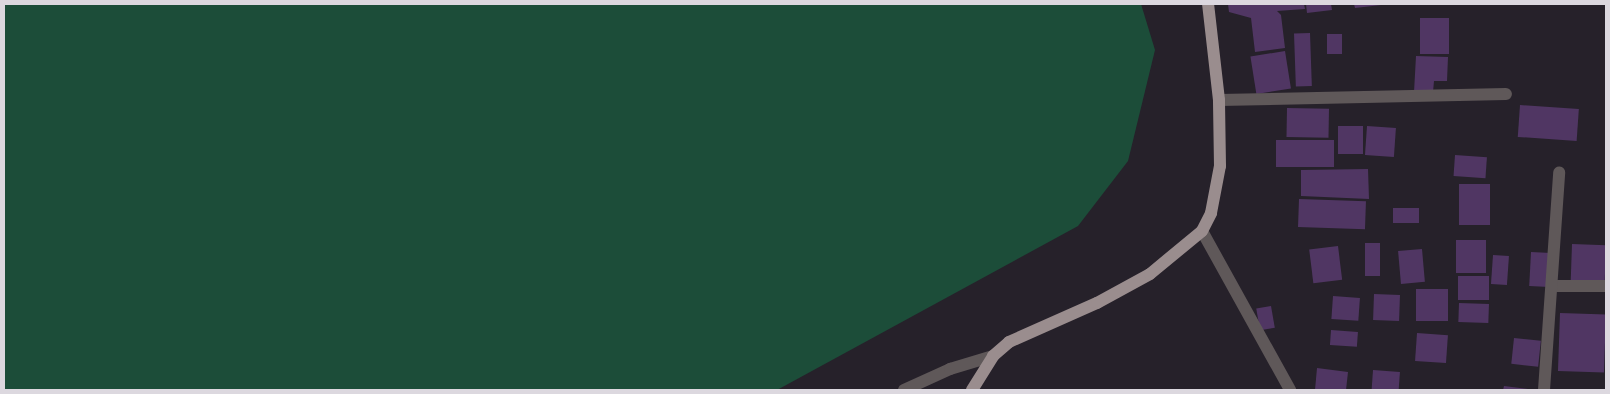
<!DOCTYPE html>
<style>
body{margin:0}
#map{position:relative;width:1610px;height:394px;overflow:hidden;background:#26212a;font-family:"Fira Sans Condensed",sans-serif}
div>[style]{position:absolute}
.green>*{inset:0;background:#1c4d39}
.building>*{inset:0;background:#503663;transform-origin:0 0}
.minor>*{height:12px;margin:-6px;padding:0 6px;transform-origin:6px;border-radius:6px;background:#5f5859}
.major>*{height:12px;margin:-6px;padding:0 6px;transform-origin:6px;border-radius:6px;background:#9a8d8e}
span{translate:-50% -50%;white-space:nowrap;text-align:center;line-height:1.15;-webkit-text-stroke:4px #0e0c10;paint-order:stroke}
.frame{position:absolute;inset:0;border:5px solid #dcd8df;pointer-events:none}
</style>
<div id="map">
<div class="green">
<i style="clip-path:polygon(4px 4px,1141px 4px,1155px 50px,1128px 161px,1078px 226px,777px 390px,4px 390px)"></i>
</div>
<div class="building">
<i style="clip-path:polygon(1228px 4px,1304px 4px,1305px 9px,1277px 11px,1281px 15px,1285px 48px,1255px 52px,1251px 18px,1229px 12px)"></i>
<i style="clip-path:polygon(1306px 4px,1331px 4px,1332px 10px,1307px 13px)"></i>
<i style="clip-path:polygon(1354px 4px,1381px 4px,1381px 5px,1355px 8px)"></i>
<i style="left:1420px;top:18px;width:29px;height:36px"></i>
<i style="left:1310px;top:33px;width:53px;height:16px;rotate:88deg"></i>
<i style="left:1327px;top:34px;width:15px;height:20px"></i>
<i style="left:1285px;top:51px;width:38px;height:35px;rotate:81deg"></i>
<i style="clip-path:polygon(1416px 56px,1448px 57px,1447px 81px,1434px 81px,1433px 92px,1414px 92px)"></i>
<i style="left:1520px;top:105px;width:59px;height:32px;rotate:4deg"></i>
<i style="left:1287px;top:108px;width:42px;height:29px;rotate:1deg"></i>
<i style="left:1338px;top:126px;width:25px;height:28px"></i>
<i style="left:1367px;top:126px;width:29px;height:29px;rotate:4deg"></i>
<i style="left:1276px;top:140px;width:58px;height:27px"></i>
<i style="left:1455px;top:155px;width:32px;height:21px;rotate:4deg"></i>
<i style="clip-path:polygon(1368px 169px,1369px 199px,1301px 196px,1301px 170px)"></i>
<i style="left:1459px;top:184px;width:31px;height:41px"></i>
<i style="left:1299px;top:199px;width:67px;height:28px;rotate:2deg"></i>
<i style="left:1419px;top:208px;width:15px;height:26px;rotate:90deg"></i>
<i style="left:1456px;top:240px;width:30px;height:33px"></i>
<i style="left:1365px;top:243px;width:15px;height:33px"></i>
<i style="left:1572px;top:244px;width:34px;height:38px;rotate:2deg"></i>
<i style="left:1338px;top:246px;width:34px;height:29px;rotate:83deg"></i>
<i style="left:1422px;top:249px;width:33px;height:24px;rotate:85deg"></i>
<i style="left:1531px;top:252px;width:20px;height:34px;rotate:3deg"></i>
<i style="left:1493px;top:255px;width:16px;height:29px;rotate:4deg"></i>
<i style="left:1458px;top:276px;width:31px;height:24px"></i>
<i style="left:1416px;top:289px;width:32px;height:32px"></i>
<i style="left:1374px;top:294px;width:26px;height:26px;rotate:2deg"></i>
<i style="left:1333px;top:296px;width:27px;height:23px;rotate:4deg"></i>
<i style="left:1459px;top:303px;width:30px;height:19px;rotate:2deg"></i>
<i style="left:1271px;top:306px;width:22px;height:15px;rotate:80deg"></i>
<i style="left:1560px;top:313px;width:46px;height:58px;rotate:2deg"></i>
<i style="left:1331px;top:330px;width:27px;height:15px;rotate:4deg"></i>
<i style="left:1417px;top:333px;width:31px;height:28px;rotate:4deg"></i>
<i style="left:1514px;top:338px;width:27px;height:26px;rotate:6deg"></i>
<i style="clip-path:polygon(1317px 368px,1348px 372px,1346px 390px,1315px 390px)"></i>
<i style="left:1373px;top:370px;width:27px;height:20px;rotate:4deg"></i>
<i style="clip-path:polygon(1504px 386px,1528px 389px,1528px 390px,1503px 390px)"></i>
</div>
<div class="minor">
<i style="left:1219px;top:100px;width:287px;rotate:-1.2deg"></i>
<i style="left:1202px;top:231px;width:182px;rotate:61deg"></i>
<i style="left:1553px;top:286px;width:53px"></i>
<i style="left:904px;top:390px;width:51px;rotate:-24.5deg"></i>
<i style="left:950px;top:369px;width:45px;rotate:-16.8deg"></i>
<i style="left:1544px;top:390px;width:218px;rotate:-86deg"></i>
</div>
<div class="major">
<i style="left:972px;top:390px;width:40px;rotate:-58deg"></i>
<i style="left:993px;top:356px;width:21px;rotate:-41deg"></i>
<i style="left:1009px;top:342px;width:96px;rotate:-23.9deg"></i>
<i style="left:1097px;top:303px;width:60px;rotate:-28.7deg"></i>
<i style="left:1150px;top:274px;width:67px;rotate:-39.6deg"></i>
<i style="left:1202px;top:231px;width:20px;rotate:-63deg"></i>
<i style="left:1211px;top:213px;width:48px;rotate:-79.2deg"></i>
<i style="left:1220px;top:166px;width:66px;rotate:-90.9deg"></i>
<i style="left:1219px;top:100px;width:97px;rotate:-96.5deg"></i>
</div>
<div class="frame"></div>
</div>
